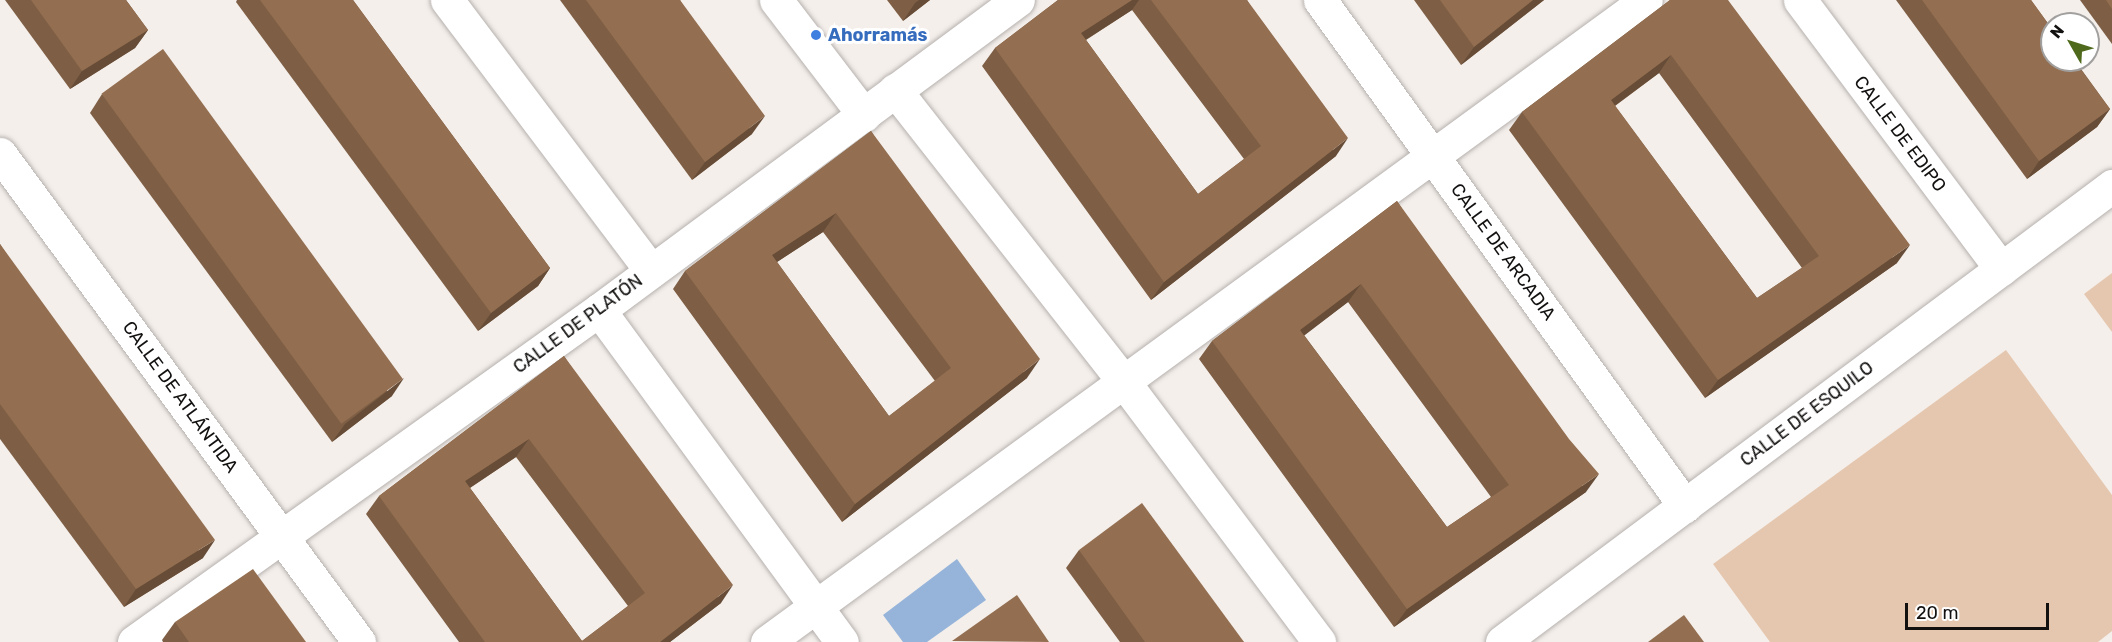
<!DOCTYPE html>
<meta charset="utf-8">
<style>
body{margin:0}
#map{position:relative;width:2112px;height:642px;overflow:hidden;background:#f4efeb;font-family:Rubik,sans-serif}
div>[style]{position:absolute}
.green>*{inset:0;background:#e5c7af}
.water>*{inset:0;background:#96b4da}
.roads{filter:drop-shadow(0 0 2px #b6b1ae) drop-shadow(0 0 2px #b6b1ae)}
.street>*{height:33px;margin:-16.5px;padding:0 16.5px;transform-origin:16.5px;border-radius:16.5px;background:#fff}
.wall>*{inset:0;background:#7e5f45}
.shaded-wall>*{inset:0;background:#674d38}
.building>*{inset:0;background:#936e50;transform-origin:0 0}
.dots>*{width:16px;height:16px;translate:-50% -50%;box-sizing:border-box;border:3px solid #fff;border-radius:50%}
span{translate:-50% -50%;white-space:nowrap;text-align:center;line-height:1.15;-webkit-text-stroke:6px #fff;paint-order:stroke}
.shop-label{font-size:18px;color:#366cbe;font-weight:700}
.left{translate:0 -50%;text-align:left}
.street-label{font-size:18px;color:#131110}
.north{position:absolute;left:2040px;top:12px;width:60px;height:60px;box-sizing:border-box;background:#fff;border:2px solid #a1a09f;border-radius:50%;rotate:309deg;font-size:16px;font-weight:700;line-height:24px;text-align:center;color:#131110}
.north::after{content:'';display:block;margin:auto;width:21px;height:27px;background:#4e691b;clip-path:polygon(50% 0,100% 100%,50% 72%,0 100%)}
.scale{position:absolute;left:1905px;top:603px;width:144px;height:27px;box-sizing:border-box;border:3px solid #131110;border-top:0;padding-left:8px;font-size:18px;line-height:21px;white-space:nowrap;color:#131110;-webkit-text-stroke:4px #fff;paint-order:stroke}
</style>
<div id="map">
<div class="green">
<i style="clip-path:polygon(2112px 273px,2112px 332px,2084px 294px)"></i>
<i style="clip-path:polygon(2006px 350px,2112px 495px,2112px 631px,2098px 642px,1770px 642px,1713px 564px)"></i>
</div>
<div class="water">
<i style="clip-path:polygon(957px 559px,986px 600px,927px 642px,903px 642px,883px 615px)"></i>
</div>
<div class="roads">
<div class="street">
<i style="left:447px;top:0;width:339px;rotate:53deg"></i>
<i style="left:776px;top:0;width:145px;rotate:52.6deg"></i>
<i style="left:1320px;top:0;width:624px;rotate:54.2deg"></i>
<i style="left:1800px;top:0;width:336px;rotate:53.2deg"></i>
<i style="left:895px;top:90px;width:371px;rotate:51.9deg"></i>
<i style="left:1124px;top:382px;width:325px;rotate:53.1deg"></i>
<i style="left:0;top:154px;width:606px;rotate:53.66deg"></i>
<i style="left:599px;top:310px;width:411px;rotate:53.8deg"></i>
<i style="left:134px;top:642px;width:571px;rotate:-35.53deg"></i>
<i style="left:599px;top:310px;width:521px;rotate:-36.5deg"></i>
<i style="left:767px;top:642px;width:1088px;rotate:-36.14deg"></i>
<i style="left:1502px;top:642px;width:762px;rotate:-36.78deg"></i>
</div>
</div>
<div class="wall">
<i style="clip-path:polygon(5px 0,126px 0,148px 30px,135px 48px,70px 89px)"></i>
<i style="clip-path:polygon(237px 0,353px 0,550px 268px,538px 286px,478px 331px,236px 2px)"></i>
<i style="clip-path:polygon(560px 0,680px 0,752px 134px,692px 180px)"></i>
<i style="clip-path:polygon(887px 0,930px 0,903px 21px)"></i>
<i style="clip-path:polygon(evenodd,1058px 0,1247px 0,1336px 156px,1151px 300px,982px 66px,995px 48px,1058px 0,1132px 10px,1244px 159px,1198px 194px,1086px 40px,1132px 10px)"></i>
<i style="clip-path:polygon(1414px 0,1544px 0,1461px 65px)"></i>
<i style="clip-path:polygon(evenodd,1670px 0,1897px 263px,1705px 398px,1509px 130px,1522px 112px,1670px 0,1659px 73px,1802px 268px,1757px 298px,1615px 106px,1659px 73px)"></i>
<i style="clip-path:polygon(1896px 0,2031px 0,2110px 109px,2097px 127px,2027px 179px)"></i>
<i style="clip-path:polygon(2080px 0,2112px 0,2112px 44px)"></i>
<i style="clip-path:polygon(102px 94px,392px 396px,332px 442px,90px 113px)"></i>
<i style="clip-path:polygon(evenodd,871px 131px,1027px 378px,842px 522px,673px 289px,685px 271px,871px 131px,823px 232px,935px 381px,889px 416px,777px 262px,823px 232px)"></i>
<i style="clip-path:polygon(evenodd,1397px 201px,1586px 492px,1394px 627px,1199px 359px,1212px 341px,1397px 201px,1348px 302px,1491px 497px,1447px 527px,1304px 335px,1348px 302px)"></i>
<i style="clip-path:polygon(0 244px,203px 558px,124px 607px,0 439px)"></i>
<i style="clip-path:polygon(evenodd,564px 356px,721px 603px,670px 642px,459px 642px,366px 514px,379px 496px,564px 356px,516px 457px,628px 606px,582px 641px,470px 488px,516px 457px)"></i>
<i style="clip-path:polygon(1079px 550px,1244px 642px,1120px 642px,1066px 568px)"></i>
<i style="clip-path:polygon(175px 622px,306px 642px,163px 642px,162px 640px)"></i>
</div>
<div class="shaded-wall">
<i style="clip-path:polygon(919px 0,930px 0,903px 21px,915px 3px)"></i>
<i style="clip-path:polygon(1132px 0,1139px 0,1132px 10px,1068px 51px,1081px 33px)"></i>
<i style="clip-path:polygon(1533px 0,1544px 0,1461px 65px,1474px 47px)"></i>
<i style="clip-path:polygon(148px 30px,135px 48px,70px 89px,82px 71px)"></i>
<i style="clip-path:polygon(1671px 55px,1659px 73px,1598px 118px,1611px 100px)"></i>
<i style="clip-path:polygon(2110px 109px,2097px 127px,2027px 179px,2039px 161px)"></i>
<i style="clip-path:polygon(765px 116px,752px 134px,692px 180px,705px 162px)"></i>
<i style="clip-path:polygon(1348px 138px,1336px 156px,1151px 300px,1164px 282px)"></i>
<i style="clip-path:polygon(836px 213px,823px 232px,760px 273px,772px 255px)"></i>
<i style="clip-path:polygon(1910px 245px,1897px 263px,1705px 398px,1718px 380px)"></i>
<i style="clip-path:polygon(550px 268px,538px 286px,478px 331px,491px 313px)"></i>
<i style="clip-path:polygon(1361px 284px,1348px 302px,1288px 348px,1300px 330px)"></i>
<i style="clip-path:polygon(1040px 359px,1027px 378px,842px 522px,855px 504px)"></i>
<i style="clip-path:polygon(404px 378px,392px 396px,332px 442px,345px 424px)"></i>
<i style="clip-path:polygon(529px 439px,516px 457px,453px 499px,465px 481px)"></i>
<i style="clip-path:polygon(1599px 474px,1586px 492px,1394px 627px,1407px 609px)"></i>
<i style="clip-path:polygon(215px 540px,203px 558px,124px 607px,136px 589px)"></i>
<i style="clip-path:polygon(733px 585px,721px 603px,670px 642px,660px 642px)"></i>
</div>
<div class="building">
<i style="clip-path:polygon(31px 0,126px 0,148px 30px,82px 71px)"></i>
<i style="clip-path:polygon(260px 0,353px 0,550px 268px,491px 313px)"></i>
<i style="clip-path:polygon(586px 0,680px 0,765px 116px,705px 162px)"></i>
<i style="clip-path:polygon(1058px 0,1132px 0,1081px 33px,1198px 194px,1261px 146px,1151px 0,1247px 0,1348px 138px,1164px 282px,995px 48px)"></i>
<i style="clip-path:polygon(1440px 0,1533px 0,1474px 47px)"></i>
<i style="clip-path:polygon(evenodd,1670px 0,1728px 0,1910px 245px,1718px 380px,1522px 112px,1670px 0,1671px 55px,1819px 256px,1757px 298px,1611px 100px,1671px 55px)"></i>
<i style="clip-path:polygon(1922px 0,2031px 0,2052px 29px,2052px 60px,2074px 60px,2110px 109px,2039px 161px)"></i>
<i style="clip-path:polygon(2106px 0,2112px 0,2112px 9px)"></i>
<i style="left:163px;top:49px;width:408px;height:76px;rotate:54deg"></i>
<i style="clip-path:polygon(evenodd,871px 131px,1040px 359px,855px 504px,685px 271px,871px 131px,836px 213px,951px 368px,889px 416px,772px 255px,836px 213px)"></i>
<i style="clip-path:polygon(evenodd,1397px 201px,1569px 439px,1599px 474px,1407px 609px,1212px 341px,1397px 201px,1361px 284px,1509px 485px,1447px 527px,1300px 330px,1361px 284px)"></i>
<i style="clip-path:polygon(0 244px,215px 540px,136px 589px,0 404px)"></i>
<i style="clip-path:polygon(evenodd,564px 356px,733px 585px,660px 642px,485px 642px,379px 496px,564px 356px,529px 439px,645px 593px,582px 641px,465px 481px,529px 439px)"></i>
<i style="clip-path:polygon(1142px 503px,1244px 642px,1145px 642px,1079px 550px)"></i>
<i style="clip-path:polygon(253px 569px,306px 642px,189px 642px,175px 622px)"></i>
<i style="clip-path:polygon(1017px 595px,1049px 642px,952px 641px)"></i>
<i style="clip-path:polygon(1684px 615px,1704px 642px,1648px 642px)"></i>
</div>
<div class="dots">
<i style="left:816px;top:35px;background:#3f7fe0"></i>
</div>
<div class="shop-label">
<span class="left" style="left:828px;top:35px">Ahorramás</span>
</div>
<div class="street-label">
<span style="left:1900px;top:134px;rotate:53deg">CALLE DE EDIPO</span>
<span style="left:1503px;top:252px;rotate:54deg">CALLE DE ARCADIA</span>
<span style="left:578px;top:324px;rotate:-36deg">CALLE DE PLATÓN</span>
<span style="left:180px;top:397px;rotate:54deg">CALLE DE ATLÁNTIDA</span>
<span style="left:1807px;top:414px;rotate:-37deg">CALLE DE ESQUILO</span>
</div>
<div class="north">N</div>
<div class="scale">20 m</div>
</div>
